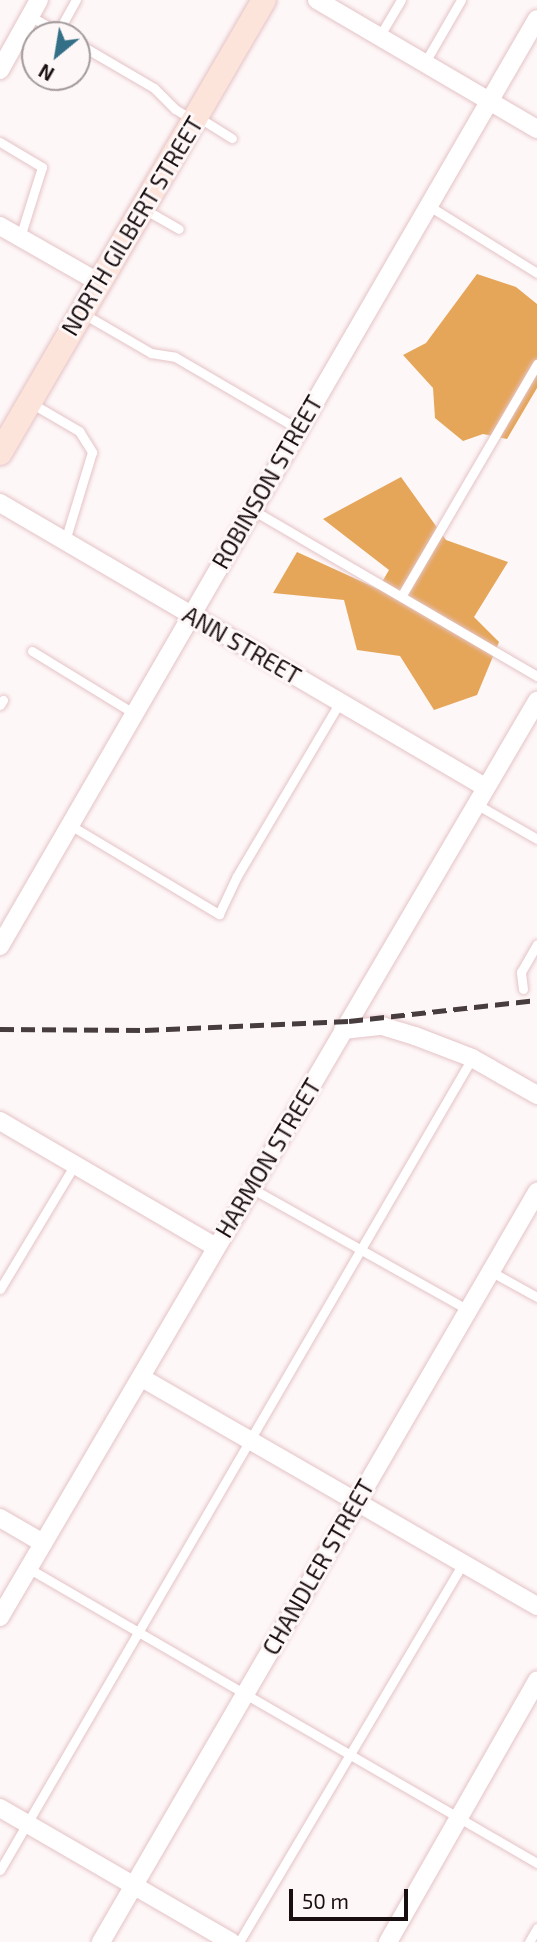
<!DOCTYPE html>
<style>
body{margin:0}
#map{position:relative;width:537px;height:1942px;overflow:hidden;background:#fef7f8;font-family:"Exo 2",sans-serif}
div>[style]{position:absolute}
.forest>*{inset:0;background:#e5a65a}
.roads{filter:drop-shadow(0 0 2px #e4c3c6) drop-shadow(0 0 2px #e4c3c6)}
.lane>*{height:9px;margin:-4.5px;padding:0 4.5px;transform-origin:4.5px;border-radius:4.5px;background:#fff}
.street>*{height:18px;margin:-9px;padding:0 9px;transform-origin:9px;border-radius:9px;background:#fff}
.secondary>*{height:24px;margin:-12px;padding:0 12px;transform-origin:12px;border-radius:12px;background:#fde4db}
.rail>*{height:4.5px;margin-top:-2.25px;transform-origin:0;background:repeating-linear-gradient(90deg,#473d3e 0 14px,transparent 0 21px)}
span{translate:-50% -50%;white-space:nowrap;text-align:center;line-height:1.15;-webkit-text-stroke:6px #fef7f8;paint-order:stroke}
.street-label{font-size:23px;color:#1a0f10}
.north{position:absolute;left:21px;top:21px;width:70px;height:70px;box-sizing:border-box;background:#fef7f8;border:2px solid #a39a9b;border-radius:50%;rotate:210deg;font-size:19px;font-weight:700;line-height:28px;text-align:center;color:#1a0f10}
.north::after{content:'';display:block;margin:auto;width:24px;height:32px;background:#336f86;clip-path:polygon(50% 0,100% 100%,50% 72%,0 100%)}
.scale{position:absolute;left:289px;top:1889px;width:119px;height:32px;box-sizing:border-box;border:4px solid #1a0f10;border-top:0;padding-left:9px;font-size:21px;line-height:24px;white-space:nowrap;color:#1a0f10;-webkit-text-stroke:5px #fef7f8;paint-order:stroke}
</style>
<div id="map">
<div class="forest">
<i style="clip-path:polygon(477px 274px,516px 287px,537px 304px,537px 388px,507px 439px,483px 434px,463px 441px,435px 418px,433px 388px,403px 355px,426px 343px)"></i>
<i style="clip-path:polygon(401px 477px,446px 540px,508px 562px,474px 617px,499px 642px,477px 695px,434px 710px,400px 656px,357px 650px,344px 600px,273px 593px,297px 552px,378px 589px,389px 570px,323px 519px)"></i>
</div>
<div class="roads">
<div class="lane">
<i style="left:30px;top:16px;width:38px;rotate:30deg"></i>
<i style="left:58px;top:32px;width:37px;rotate:-61deg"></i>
<i style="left:379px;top:37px;width:43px;rotate:-59.3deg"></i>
<i style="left:77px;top:43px;width:89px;rotate:30.3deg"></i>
<i style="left:154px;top:88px;width:30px;rotate:45deg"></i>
<i style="left:175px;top:109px;width:21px;rotate:31deg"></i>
<i style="left:424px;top:64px;width:74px;rotate:-60deg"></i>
<i style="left:198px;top:117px;width:40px;rotate:32deg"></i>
<i style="left:0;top:142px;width:49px;rotate:30.8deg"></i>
<i style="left:42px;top:167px;width:73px;rotate:107.4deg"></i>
<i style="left:429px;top:206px;width:127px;rotate:31.8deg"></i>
<i style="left:144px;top:209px;width:40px;rotate:29.7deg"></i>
<i style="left:82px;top:313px;width:80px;rotate:30.1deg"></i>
<i style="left:151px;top:353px;width:24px;rotate:9deg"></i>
<i style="left:175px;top:357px;width:143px;rotate:30.3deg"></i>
<i style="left:31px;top:403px;width:56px;rotate:30.3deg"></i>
<i style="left:79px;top:431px;width:25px;rotate:58deg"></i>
<i style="left:92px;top:452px;width:93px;rotate:106.9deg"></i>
<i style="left:251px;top:509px;width:331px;rotate:30.3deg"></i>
<i style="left:402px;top:595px;width:268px;rotate:-59.7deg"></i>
<i style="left:32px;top:651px;width:119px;rotate:31.5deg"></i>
<i style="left:0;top:705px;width:6px;rotate:-59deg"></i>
<i style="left:476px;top:804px;width:70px;rotate:29.8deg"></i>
<i style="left:70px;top:825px;width:174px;rotate:30.9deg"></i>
<i style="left:219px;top:914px;width:42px;rotate:-64.7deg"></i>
<i style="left:237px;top:876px;width:202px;rotate:-59.4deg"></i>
<i style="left:523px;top:989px;width:17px;rotate:-97deg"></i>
<i style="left:521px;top:972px;width:32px;rotate:-60deg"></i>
<i style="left:251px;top:1188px;width:249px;rotate:29.3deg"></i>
<i style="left:490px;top:1271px;width:54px;rotate:29deg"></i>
<i style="left:0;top:1289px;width:146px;rotate:-59deg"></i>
<i style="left:28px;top:1568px;width:588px;rotate:30.1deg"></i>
<i style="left:0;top:1870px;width:939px;rotate:-59.83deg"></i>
<i style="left:239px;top:1942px;width:440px;rotate:-59.4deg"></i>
<i style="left:529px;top:1942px;width:16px;rotate:-60deg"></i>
</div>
<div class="street">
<i style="left:317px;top:0;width:255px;rotate:30.4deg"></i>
<i style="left:0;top:70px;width:80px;rotate:-60.9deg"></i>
<i style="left:0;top:226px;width:113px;rotate:29.7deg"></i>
<i style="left:0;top:503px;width:562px;rotate:30.35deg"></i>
<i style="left:0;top:946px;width:1071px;rotate:-59.92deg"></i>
<i style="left:343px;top:1030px;width:39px;rotate:-6deg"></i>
<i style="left:382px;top:1026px;width:34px;rotate:17deg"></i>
<i style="left:415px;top:1036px;width:61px;rotate:21.1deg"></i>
<i style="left:472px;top:1058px;width:75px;rotate:29.6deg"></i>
<i style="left:0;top:1121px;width:250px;rotate:30.3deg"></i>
<i style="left:142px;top:1378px;width:456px;rotate:30deg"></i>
<i style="left:0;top:1518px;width:50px;rotate:30.2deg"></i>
<i style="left:0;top:1617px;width:1062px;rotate:-59.62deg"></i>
<i style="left:0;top:1808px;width:267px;rotate:30.1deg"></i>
<i style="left:101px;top:1942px;width:868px;rotate:-59.83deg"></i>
<i style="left:388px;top:1942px;width:301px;rotate:-60.3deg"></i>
</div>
<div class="secondary">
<i style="left:0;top:453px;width:524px;rotate:-59.77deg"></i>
</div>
</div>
<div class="rail">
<i style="left:0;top:1029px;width:145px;rotate:0.4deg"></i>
<i style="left:145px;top:1030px;width:204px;rotate:-2.5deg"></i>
<i style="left:349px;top:1021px;width:189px;rotate:-6.4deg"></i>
</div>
<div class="street-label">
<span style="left:132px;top:226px;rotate:-59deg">NORTH GILBERT STREET</span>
<span style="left:267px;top:482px;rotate:-60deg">ROBINSON STREET</span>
<span style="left:242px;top:645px;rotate:30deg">ANN STREET</span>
<span style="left:268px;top:1158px;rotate:-59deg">HARMON STREET</span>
<span style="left:318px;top:1567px;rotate:-60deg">CHANDLER STREET</span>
</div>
<div class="north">N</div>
<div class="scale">50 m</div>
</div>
